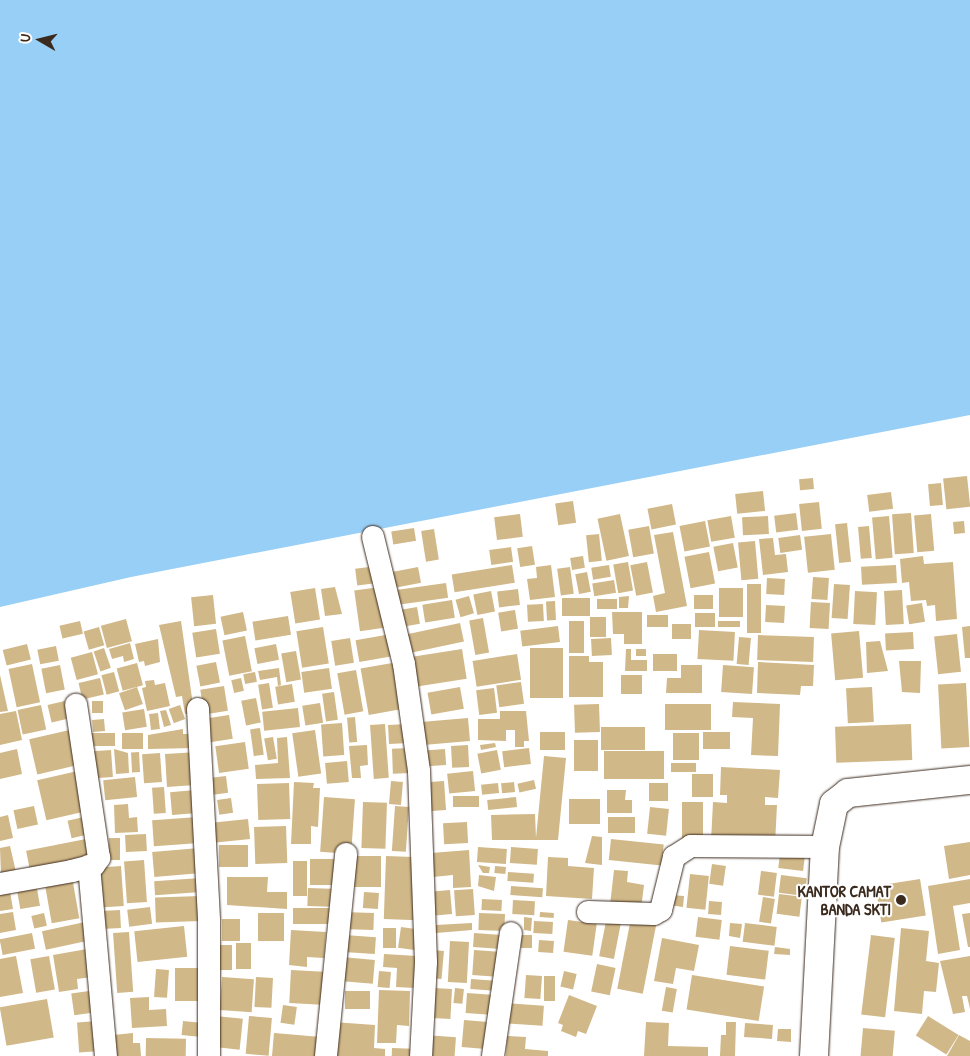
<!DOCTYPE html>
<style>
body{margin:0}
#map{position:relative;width:970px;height:1056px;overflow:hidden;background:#fff;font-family:"Patrick Hand",sans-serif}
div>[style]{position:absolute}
.water>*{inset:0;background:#98cff7}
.building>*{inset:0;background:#d1b888;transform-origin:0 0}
.roads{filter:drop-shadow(0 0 1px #3b2a1e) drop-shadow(0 0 1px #3b2a1e)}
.minor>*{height:22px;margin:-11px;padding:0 11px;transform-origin:11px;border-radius:11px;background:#fff}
.tertiary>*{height:28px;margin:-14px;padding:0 14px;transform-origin:14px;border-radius:14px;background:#fff}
.dots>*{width:14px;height:14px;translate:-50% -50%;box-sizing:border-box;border:2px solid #fff;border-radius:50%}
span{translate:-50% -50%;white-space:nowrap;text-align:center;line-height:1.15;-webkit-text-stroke:4px #fff;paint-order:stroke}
.poi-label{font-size:16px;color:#3b2a1e;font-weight:700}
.right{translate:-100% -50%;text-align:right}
.north{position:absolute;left:15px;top:15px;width:50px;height:50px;-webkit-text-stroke:4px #fff;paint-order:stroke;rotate:278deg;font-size:14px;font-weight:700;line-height:20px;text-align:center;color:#3b2a1e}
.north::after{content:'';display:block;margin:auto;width:18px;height:22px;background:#3b2a1e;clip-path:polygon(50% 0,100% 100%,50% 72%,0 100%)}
</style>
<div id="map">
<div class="water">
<i style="clip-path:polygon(0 0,970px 0,970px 415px,131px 577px,0 607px)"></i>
</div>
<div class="building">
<i style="left:967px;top:476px;width:31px;height:24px;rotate:84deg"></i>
<i style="left:813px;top:478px;width:11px;height:14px;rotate:85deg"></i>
<i style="left:941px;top:483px;width:22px;height:13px;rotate:85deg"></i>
<i style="left:763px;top:491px;width:20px;height:28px;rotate:84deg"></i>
<i style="left:891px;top:492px;width:17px;height:24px;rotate:83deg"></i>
<i style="left:573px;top:501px;width:22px;height:18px;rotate:82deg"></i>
<i style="left:819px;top:502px;width:27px;height:20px;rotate:84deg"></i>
<i style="left:672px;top:504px;width:21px;height:25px;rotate:79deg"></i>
<i style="left:796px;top:513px;width:17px;height:22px;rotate:83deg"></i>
<i style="left:911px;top:513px;width:40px;height:19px;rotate:86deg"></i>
<i style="left:520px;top:514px;width:23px;height:26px;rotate:83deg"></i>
<i style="left:620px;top:514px;width:43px;height:23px;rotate:78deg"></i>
<i style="left:931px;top:514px;width:37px;height:17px;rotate:85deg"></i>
<i style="left:731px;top:516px;width:22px;height:24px;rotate:80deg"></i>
<i style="left:768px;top:516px;width:18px;height:26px;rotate:87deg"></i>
<i style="left:889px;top:516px;width:42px;height:17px;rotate:85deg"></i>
<i style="left:705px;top:521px;width:26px;height:26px;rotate:79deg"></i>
<i style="left:964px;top:521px;width:12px;height:11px;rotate:85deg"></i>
<i style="left:847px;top:523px;width:39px;height:12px;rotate:84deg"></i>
<i style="left:649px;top:526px;width:28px;height:21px;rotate:80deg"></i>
<i style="left:869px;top:526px;width:32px;height:11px;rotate:85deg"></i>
<i style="left:414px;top:528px;width:13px;height:23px;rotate:81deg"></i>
<i style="left:434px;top:529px;width:31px;height:13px;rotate:81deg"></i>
<i style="clip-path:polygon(673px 532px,687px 606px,656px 612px,653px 596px,665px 593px,654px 535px)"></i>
<i style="left:599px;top:534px;width:27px;height:13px;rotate:84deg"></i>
<i style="left:831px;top:534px;width:36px;height:27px;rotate:84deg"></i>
<i style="left:800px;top:535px;width:15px;height:22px;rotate:82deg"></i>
<i style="clip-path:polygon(773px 538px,775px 555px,786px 554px,788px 572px,763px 575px,759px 539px)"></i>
<i style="left:755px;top:541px;width:38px;height:17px;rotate:85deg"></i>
<i style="left:733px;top:543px;width:25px;height:20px;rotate:79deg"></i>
<i style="left:532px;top:546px;width:19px;height:15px;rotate:81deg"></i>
<i style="left:511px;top:547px;width:15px;height:22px;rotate:82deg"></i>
<i style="left:709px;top:552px;width:32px;height:25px;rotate:79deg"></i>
<i style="left:583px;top:556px;width:12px;height:13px;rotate:81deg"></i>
<i style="clip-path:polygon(923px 556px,924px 564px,953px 562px,957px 619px,936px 621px,935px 605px,927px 606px,926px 600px,911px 601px,909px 582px,902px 583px,900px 559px)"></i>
<i style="left:628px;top:562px;width:29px;height:15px;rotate:80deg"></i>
<i style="left:647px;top:562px;width:31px;height:17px;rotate:79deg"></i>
<i style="left:512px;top:565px;width:18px;height:61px;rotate:81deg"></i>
<i style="clip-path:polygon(551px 565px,555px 597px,530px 600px,527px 579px,537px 578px,536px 567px)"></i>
<i style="left:609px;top:565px;width:12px;height:18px;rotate:81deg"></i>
<i style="left:896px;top:565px;width:18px;height:35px;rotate:87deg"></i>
<i style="left:377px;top:566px;width:17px;height:22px;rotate:83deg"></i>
<i style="left:418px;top:567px;width:16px;height:29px;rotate:79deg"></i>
<i style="left:570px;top:567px;width:27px;height:13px;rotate:82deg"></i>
<i style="left:587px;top:572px;width:20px;height:12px;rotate:79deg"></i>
<i style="left:813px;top:577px;width:16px;height:22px;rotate:4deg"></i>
<i style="left:767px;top:578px;width:18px;height:16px;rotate:3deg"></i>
<i style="left:614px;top:580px;width:13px;height:22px;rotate:81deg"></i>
<i style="left:446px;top:583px;width:15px;height:54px;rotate:82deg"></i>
<i style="left:747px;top:584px;width:14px;height:49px"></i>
<i style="left:834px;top:584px;width:16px;height:34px;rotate:4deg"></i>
<i style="clip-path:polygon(335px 587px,342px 614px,325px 616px,321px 589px)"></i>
<i style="left:380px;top:587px;width:41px;height:26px;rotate:82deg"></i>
<i style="left:315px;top:588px;width:32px;height:25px;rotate:81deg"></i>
<i style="left:719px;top:588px;width:24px;height:29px"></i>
<i style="left:518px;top:589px;width:16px;height:21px;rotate:83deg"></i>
<i style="left:902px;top:590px;width:34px;height:18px;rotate:87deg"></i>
<i style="left:491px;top:591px;width:21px;height:18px;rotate:79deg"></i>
<i style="left:855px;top:591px;width:22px;height:33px;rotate:3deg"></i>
<i style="left:213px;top:595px;width:29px;height:22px;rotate:84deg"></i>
<i style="left:694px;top:595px;width:19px;height:14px"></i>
<i style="left:469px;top:596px;width:18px;height:14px;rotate:74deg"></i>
<i style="clip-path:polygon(629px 596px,628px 608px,619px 608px,619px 597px)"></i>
<i style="left:562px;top:598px;width:28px;height:18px"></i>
<i style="left:597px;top:599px;width:20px;height:10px"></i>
<i style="left:452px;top:600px;width:18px;height:30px;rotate:81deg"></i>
<i style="left:555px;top:601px;width:19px;height:9px;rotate:87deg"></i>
<i style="left:811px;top:602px;width:19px;height:26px;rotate:3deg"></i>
<i style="left:922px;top:603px;width:19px;height:16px;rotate:81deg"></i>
<i style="left:543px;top:604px;width:17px;height:16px;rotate:87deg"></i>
<i style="left:766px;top:605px;width:19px;height:17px;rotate:3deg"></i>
<i style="left:417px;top:607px;width:17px;height:19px;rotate:80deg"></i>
<i style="left:515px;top:610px;width:19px;height:17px;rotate:81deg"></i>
<i style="left:243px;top:612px;width:19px;height:23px;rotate:78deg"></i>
<i style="clip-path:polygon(612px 612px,642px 612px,642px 644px,624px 644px,624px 634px,613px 634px)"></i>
<i style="left:695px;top:613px;width:20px;height:14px"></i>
<i style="left:668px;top:615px;width:12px;height:21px;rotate:90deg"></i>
<i style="left:288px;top:616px;width:19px;height:36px;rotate:81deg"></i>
<i style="left:590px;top:617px;width:16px;height:20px"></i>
<i style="left:483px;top:618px;width:35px;height:14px;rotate:80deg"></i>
<i style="left:126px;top:619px;width:23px;height:26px;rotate:75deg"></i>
<i style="left:80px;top:621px;width:13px;height:21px;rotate:77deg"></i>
<i style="clip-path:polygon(181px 621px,194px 712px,185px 714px,182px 696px,176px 697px,159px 625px)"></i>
<i style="left:569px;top:621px;width:15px;height:32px"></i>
<i style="left:718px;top:621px;width:22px;height:6px"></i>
<i style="left:460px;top:623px;width:19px;height:59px;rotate:78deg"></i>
<i style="left:672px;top:624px;width:19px;height:15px"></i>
<i style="left:558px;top:626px;width:16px;height:38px;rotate:83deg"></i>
<i style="clip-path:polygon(970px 626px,970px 658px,965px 658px,962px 627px)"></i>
<i style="left:99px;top:627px;width:19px;height:16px;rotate:74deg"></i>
<i style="left:323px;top:627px;width:37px;height:27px;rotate:81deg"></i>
<i style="left:216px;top:629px;width:25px;height:24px;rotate:81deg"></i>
<i style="left:699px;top:630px;width:36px;height:29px;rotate:3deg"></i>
<i style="left:859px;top:631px;width:47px;height:28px;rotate:85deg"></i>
<i style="left:913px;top:632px;width:17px;height:28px;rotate:87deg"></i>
<i style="left:391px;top:634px;width:22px;height:36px;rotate:80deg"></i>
<i style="left:957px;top:634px;width:38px;height:23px;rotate:84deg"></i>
<i style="left:758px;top:635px;width:56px;height:25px;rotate:2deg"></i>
<i style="left:245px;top:636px;width:36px;height:23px;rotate:79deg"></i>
<i style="left:739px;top:637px;width:12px;height:27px;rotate:5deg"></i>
<i style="left:350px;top:638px;width:25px;height:19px;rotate:81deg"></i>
<i style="left:611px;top:638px;width:17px;height:20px;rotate:87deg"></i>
<i style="clip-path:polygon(158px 639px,160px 662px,145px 666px,144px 661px,139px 662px,135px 644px)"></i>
<i style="clip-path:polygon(880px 641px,888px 671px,867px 673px,866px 642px)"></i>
<i style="clip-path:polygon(130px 643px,134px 659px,124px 662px,123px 656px,112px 659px,109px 649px)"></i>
<i style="left:27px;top:644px;width:16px;height:25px;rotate:76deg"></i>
<i style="left:276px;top:644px;width:16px;height:22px;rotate:79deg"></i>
<i style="left:56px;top:646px;width:15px;height:19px;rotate:79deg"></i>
<i style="left:104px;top:648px;width:21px;height:11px;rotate:71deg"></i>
<i style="left:530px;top:648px;width:33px;height:50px"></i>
<i style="left:462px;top:649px;width:30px;height:55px;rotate:81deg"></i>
<i style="clip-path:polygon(626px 649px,631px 649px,631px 660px,647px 660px,647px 671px,625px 671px)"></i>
<i style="left:636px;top:649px;width:10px;height:7px"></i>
<i style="left:296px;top:651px;width:29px;height:15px;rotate:80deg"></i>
<i style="left:92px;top:652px;width:23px;height:22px;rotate:75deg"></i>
<i style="left:517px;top:654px;width:26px;height:45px;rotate:81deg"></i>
<i style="left:653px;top:654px;width:24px;height:17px"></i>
<i style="clip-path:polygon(569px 656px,589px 656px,589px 662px,603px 662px,603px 697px,569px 697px)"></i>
<i style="clip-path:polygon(899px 661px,921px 661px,920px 693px,902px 692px)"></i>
<i style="left:216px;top:662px;width:21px;height:20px;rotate:79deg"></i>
<i style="left:398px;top:662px;width:47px;height:38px;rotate:80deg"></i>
<i style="clip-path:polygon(758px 662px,814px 665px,813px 686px,801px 686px,800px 695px,757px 693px)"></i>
<i style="left:137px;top:663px;width:23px;height:21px;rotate:75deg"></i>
<i style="left:32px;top:664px;width:39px;height:24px;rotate:78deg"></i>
<i style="left:60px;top:665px;width:25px;height:19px;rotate:79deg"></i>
<i style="clip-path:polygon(681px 665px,702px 665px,702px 693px,666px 693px,667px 678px,681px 678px)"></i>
<i style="left:723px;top:665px;width:31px;height:27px;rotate:4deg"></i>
<i style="clip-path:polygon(279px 668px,281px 685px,278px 686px,277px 677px,260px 680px,258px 671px)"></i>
<i style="left:329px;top:668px;width:21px;height:28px;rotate:82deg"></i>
<i style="left:356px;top:670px;width:42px;height:19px;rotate:80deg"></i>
<i style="left:114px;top:672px;width:20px;height:13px;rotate:75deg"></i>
<i style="left:255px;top:672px;width:10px;height:12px;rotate:79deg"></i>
<i style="clip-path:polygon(0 675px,8px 711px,0 712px)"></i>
<i style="left:621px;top:675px;width:21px;height:19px"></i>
<i style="left:100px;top:678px;width:17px;height:22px;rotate:77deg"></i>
<i style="left:241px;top:678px;width:13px;height:10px;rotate:77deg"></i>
<i style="clip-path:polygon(154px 680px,155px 685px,165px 683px,170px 706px,147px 711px,142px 688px,146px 687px,145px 681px)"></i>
<i style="left:521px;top:682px;width:22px;height:25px;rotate:82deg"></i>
<i style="left:269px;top:683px;width:25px;height:11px;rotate:81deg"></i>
<i style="left:966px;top:683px;width:64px;height:28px;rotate:87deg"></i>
<i style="left:292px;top:684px;width:18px;height:17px;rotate:81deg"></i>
<i style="left:224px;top:686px;width:25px;height:24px;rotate:81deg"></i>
<i style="left:137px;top:687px;width:18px;height:19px;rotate:71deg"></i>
<i style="left:460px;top:687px;width:22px;height:33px;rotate:80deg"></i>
<i style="left:872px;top:687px;width:35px;height:26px;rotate:87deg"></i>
<i style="left:494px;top:688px;width:25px;height:18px;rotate:83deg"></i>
<i style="left:334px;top:692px;width:28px;height:12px;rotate:82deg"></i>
<i style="left:256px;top:698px;width:25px;height:15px;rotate:79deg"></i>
<i style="left:69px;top:700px;width:18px;height:22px;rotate:77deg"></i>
<i style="left:103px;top:701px;width:12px;height:11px;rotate:90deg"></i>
<i style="clip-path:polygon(733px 702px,780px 704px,778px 756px,751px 755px,753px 718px,732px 717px)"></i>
<i style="left:320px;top:703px;width:20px;height:18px;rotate:81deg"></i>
<i style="left:599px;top:704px;width:28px;height:25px;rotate:88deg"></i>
<i style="left:665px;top:704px;width:46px;height:26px"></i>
<i style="left:41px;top:705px;width:25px;height:24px;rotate:78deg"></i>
<i style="left:180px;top:705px;width:15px;height:12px;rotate:70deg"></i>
<i style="left:298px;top:708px;width:19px;height:36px;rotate:84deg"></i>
<i style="left:144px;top:709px;width:18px;height:22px;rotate:81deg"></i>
<i style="clip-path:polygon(166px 710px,171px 725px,164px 727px,160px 711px)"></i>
<i style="clip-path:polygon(16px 711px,22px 740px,0 745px,0 714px)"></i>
<i style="clip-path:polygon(500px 711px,526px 711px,529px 741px,524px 741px,524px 747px,515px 747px,515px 730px,506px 730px,506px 741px,478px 740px,478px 719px,500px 719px)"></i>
<i style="left:158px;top:713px;width:16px;height:9px;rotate:83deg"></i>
<i style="left:229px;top:715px;width:24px;height:23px;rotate:81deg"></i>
<i style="left:355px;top:717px;width:25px;height:8px;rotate:85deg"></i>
<i style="left:468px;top:718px;width:23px;height:53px;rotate:85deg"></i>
<i style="left:104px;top:719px;width:12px;height:12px;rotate:85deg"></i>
<i style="left:342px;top:723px;width:32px;height:21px;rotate:86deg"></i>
<i style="left:385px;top:724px;width:54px;height:15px;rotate:86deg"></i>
<i style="left:408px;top:724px;width:19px;height:20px;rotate:87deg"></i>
<i style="left:911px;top:724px;width:36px;height:76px;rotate:88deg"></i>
<i style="left:601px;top:727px;width:44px;height:23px"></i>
<i style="left:260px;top:728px;width:27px;height:10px;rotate:82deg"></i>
<i style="left:74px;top:729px;width:36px;height:46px;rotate:77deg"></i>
<i style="clip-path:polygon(183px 729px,183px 734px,195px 734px,195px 748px,148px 749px,148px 735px)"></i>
<i style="left:315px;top:730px;width:44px;height:23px;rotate:82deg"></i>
<i style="left:565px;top:732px;width:18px;height:25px;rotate:90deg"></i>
<i style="left:703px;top:732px;width:27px;height:17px"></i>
<i style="left:115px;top:733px;width:13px;height:26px;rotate:90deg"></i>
<i style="left:122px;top:733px;width:21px;height:16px"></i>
<i style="left:673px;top:733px;width:26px;height:27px"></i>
<i style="left:273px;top:737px;width:22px;height:9px;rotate:80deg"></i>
<i style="clip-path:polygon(287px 737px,290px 778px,256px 779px,255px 765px,278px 763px,277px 738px)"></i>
<i style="left:574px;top:740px;width:24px;height:31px"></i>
<i style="left:245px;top:742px;width:27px;height:30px;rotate:82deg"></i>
<i style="clip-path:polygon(495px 743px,496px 747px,481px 750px,480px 745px)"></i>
<i style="clip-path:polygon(367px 745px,368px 765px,360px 766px,361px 778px,352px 778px,349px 746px)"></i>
<i style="left:468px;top:745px;width:22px;height:17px;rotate:87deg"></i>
<i style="left:411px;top:748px;width:25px;height:19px;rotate:88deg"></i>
<i style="left:529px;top:748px;width:16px;height:27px;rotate:83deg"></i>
<i style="clip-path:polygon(17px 749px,22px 774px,0 779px,0 753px)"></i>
<i style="clip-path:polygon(114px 749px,128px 753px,129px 773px,116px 774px)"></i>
<i style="left:445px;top:749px;width:16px;height:27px;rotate:86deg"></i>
<i style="left:111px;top:750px;width:27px;height:22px;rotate:86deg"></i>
<i style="left:497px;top:750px;width:20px;height:20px;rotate:79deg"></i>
<i style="left:604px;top:751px;width:60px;height:28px"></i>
<i style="left:139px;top:752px;width:20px;height:8px;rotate:87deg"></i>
<i style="clip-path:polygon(198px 752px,195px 785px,167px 787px,165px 754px)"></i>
<i style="left:160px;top:753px;width:29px;height:18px;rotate:86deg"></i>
<i style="clip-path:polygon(544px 756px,566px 758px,558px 840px,492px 840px,491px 815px,535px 814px,536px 838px)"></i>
<i style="left:347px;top:761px;width:21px;height:22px;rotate:85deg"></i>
<i style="left:671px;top:763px;width:25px;height:9px"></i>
<i style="clip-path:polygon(721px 767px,780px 770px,778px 798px,765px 797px,765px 805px,777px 805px,775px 844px,711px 841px,713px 802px,727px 803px,727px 795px,720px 795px)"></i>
<i style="left:82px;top:770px;width:41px;height:46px;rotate:77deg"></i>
<i style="left:473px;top:771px;width:20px;height:26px;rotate:84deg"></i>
<i style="left:692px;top:774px;width:21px;height:23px"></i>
<i style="left:226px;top:776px;width:17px;height:15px;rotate:83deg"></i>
<i style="left:135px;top:777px;width:20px;height:32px;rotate:84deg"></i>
<i style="left:534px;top:780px;width:9px;height:17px;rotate:77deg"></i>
<i style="left:391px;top:781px;width:12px;height:23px;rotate:5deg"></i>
<i style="left:444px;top:781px;width:29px;height:21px;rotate:86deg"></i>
<i style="clip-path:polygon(294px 782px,314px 783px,313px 788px,320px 788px,318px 827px,311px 826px,311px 844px,291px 844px)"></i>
<i style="left:514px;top:782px;width:10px;height:13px;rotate:84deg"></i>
<i style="left:289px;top:783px;width:36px;height:32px;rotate:88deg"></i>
<i style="left:498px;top:783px;width:10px;height:17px;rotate:84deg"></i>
<i style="left:649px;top:783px;width:19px;height:18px"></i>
<i style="left:164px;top:787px;width:26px;height:12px;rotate:86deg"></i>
<i style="left:195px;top:790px;width:23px;height:25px;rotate:85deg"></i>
<i style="clip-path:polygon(607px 790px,626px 790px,625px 800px,632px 800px,632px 813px,607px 813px)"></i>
<i style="left:479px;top:796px;width:11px;height:26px;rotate:90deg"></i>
<i style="left:324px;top:797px;width:31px;height:55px;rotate:4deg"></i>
<i style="left:516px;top:797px;width:10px;height:29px;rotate:84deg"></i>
<i style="left:231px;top:798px;width:15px;height:14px;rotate:82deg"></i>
<i style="left:569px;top:799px;width:31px;height:25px"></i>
<i style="left:363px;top:802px;width:24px;height:46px;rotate:2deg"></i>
<i style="left:682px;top:802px;width:21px;height:37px"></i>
<i style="clip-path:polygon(128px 804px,129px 818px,137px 817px,138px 832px,115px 833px,114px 805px)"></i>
<i style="left:34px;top:806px;width:19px;height:21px;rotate:78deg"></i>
<i style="left:395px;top:806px;width:14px;height:45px;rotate:4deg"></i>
<i style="left:650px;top:807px;width:19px;height:27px;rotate:6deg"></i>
<i style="clip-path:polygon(8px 815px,13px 838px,0 841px,0 817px)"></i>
<i style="left:88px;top:816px;width:18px;height:21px;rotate:77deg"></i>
<i style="left:198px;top:817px;width:26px;height:46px;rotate:86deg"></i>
<i style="left:608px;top:817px;width:27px;height:16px"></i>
<i style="left:248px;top:819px;width:20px;height:34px;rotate:84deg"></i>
<i style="left:467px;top:822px;width:21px;height:24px;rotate:87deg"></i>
<i style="left:286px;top:826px;width:37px;height:32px;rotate:88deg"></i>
<i style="left:146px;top:834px;width:17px;height:21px;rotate:87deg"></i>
<i style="clip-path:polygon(592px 836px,602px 837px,602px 865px,585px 863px)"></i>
<i style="left:109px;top:838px;width:11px;height:22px"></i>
<i style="left:86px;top:839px;width:21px;height:61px;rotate:79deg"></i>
<i style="left:611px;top:839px;width:53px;height:21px;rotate:6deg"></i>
<i style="clip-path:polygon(970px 842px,970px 875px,949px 879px,944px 846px)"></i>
<i style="left:248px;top:845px;width:22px;height:29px;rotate:90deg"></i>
<i style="clip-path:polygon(10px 846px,16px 872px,1px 875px,0 848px)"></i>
<i style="left:478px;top:847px;width:29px;height:15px;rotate:4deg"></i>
<i style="left:511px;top:847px;width:27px;height:16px;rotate:4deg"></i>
<i style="left:199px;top:848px;width:25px;height:47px;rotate:85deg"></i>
<i style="clip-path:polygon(469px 850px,471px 887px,453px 888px,453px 875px,433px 877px,431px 853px)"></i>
<i style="left:780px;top:854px;width:25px;height:14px;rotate:7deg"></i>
<i style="left:349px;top:856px;width:32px;height:31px"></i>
<i style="left:386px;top:856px;width:34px;height:63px;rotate:2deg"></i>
<i style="clip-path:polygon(548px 857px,568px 858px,568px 866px,594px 868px,592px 899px,546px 896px)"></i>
<i style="left:310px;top:859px;width:24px;height:26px"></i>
<i style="left:144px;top:860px;width:42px;height:20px;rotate:86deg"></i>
<i style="left:293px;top:861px;width:14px;height:35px"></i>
<i style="left:712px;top:864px;width:14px;height:20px;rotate:8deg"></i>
<i style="clip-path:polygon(478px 865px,490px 867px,489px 873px,483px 873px)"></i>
<i style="left:121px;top:866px;width:40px;height:24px;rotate:86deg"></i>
<i style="left:495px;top:866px;width:11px;height:7px;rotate:5deg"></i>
<i style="clip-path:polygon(614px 870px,628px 871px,627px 882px,644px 885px,641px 909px,610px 905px)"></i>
<i style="left:761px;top:871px;width:16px;height:24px;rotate:7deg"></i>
<i style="left:508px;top:872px;width:26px;height:9px;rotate:4deg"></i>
<i style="left:690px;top:874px;width:19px;height:34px;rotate:6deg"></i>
<i style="clip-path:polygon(479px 875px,496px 877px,494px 891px,478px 886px)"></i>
<i style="left:781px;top:875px;width:26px;height:18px;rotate:7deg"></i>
<i style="left:72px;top:877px;width:42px;height:28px;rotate:80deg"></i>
<i style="clip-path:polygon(227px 877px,268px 877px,267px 892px,287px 892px,287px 909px,227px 905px)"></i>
<i style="left:200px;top:878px;width:14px;height:46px;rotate:86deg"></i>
<i style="left:920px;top:879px;width:37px;height:45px;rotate:81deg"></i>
<i style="clip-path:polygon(970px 879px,970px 903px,953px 906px,960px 950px,938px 954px,928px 886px)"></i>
<i style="left:36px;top:883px;width:23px;height:20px;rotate:80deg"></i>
<i style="clip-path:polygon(9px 886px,13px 909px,0 911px,0 888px)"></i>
<i style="left:511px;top:886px;width:32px;height:9px;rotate:4deg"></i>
<i style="left:308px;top:888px;width:23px;height:18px;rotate:2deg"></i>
<i style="left:473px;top:889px;width:26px;height:19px;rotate:86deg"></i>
<i style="left:450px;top:890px;width:24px;height:20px;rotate:85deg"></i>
<i style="left:364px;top:892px;width:15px;height:16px;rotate:4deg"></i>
<i style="left:779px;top:894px;width:23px;height:20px;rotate:7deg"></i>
<i style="clip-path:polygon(671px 895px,684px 896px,683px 907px,669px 905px)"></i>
<i style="left:201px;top:896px;width:25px;height:46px;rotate:88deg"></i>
<i style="left:763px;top:897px;width:12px;height:25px;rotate:9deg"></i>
<i style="left:482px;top:899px;width:20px;height:11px;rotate:3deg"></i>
<i style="left:513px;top:900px;width:22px;height:14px;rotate:3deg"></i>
<i style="left:709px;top:901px;width:13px;height:13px;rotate:4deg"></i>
<i style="left:150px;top:907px;width:17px;height:23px;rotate:83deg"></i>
<i style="left:293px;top:908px;width:41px;height:16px"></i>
<i style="left:120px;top:910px;width:18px;height:19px;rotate:87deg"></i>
<i style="clip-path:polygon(13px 912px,16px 930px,0 933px,0 914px)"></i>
<i style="left:342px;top:912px;width:32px;height:17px;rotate:2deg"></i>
<i style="left:540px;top:912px;width:14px;height:5px;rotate:4deg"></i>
<i style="left:44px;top:913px;width:13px;height:13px;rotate:77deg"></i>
<i style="left:258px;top:913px;width:26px;height:28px"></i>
<i style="left:479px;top:913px;width:26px;height:17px;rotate:2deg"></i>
<i style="clip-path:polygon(970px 913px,970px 947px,968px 947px,962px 914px)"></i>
<i style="left:607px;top:916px;width:15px;height:41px;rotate:11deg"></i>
<i style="clip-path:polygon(524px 917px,532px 918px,531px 931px,524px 930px)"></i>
<i style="left:698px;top:917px;width:24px;height:20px;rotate:7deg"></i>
<i style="left:631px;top:918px;width:26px;height:72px;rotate:11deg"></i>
<i style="left:222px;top:919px;width:18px;height:22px"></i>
<i style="left:568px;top:920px;width:29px;height:32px;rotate:8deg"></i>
<i style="left:534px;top:921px;width:19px;height:12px;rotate:3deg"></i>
<i style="left:85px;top:922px;width:19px;height:44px;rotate:78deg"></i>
<i style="clip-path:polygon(472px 923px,472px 930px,436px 933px,436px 925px)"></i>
<i style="clip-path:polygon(730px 923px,742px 924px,740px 938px,729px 936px)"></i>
<i style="left:745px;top:923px;width:32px;height:19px;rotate:7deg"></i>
<i style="left:184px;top:926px;width:31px;height:50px;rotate:84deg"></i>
<i style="left:401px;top:927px;width:22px;height:21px;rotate:8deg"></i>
<i style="left:383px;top:928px;width:13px;height:20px"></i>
<i style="clip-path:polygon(901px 928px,929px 931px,926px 961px,939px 963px,936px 992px,924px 991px,922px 1014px,894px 1011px)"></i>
<i style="clip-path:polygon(291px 930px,326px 932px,324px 958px,307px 957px,307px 967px,289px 965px)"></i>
<i style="left:129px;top:932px;width:60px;height:16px;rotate:86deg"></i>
<i style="left:32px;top:933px;width:16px;height:33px;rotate:79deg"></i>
<i style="left:474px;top:933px;width:28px;height:14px;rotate:4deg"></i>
<i style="left:345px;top:935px;width:31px;height:17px;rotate:4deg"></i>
<i style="left:521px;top:935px;width:11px;height:13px"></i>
<i style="left:871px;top:935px;width:24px;height:80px;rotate:7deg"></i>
<i style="clip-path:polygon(662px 938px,699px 945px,694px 971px,676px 968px,673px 984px,654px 981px)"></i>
<i style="left:539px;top:940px;width:15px;height:12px;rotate:4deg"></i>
<i style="left:450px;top:941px;width:19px;height:41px;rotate:3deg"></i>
<i style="left:236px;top:943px;width:15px;height:26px"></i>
<i style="left:218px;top:945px;width:14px;height:25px"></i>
<i style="left:730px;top:946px;width:39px;height:29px;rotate:7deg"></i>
<i style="clip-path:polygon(775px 947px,790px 949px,790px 955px,774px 954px)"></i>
<i style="clip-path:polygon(87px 949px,92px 977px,77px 979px,78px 989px,59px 992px,53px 955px)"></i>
<i style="left:432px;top:950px;width:12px;height:28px;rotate:5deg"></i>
<i style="left:474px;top:950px;width:28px;height:25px;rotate:4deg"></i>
<i style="clip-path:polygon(384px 954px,417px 956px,415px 988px,396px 987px,397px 968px,383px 967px)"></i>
<i style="clip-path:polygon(16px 956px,23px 993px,0 997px,0 959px)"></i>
<i style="left:49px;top:956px;width:34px;height:19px;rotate:80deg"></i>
<i style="clip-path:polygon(970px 956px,970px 1009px,967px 996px,962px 996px,965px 1012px,953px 1014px,940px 961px)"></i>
<i style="left:342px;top:957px;width:33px;height:24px;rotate:5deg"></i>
<i style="left:597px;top:964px;width:19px;height:28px;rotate:12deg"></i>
<i style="left:175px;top:968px;width:24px;height:33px"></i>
<i style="left:156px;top:969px;width:13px;height:28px;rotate:4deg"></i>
<i style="left:291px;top:970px;width:37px;height:33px;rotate:3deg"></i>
<i style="left:379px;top:971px;width:12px;height:16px;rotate:5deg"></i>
<i style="left:564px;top:971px;width:13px;height:16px;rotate:13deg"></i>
<i style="left:526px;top:975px;width:16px;height:23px;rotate:4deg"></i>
<i style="left:692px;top:975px;width:73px;height:35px;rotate:9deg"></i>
<i style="left:544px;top:976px;width:11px;height:25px"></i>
<i style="left:222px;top:977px;width:32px;height:33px;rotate:4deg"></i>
<i style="left:256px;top:977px;width:17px;height:30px;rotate:3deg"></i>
<i style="left:471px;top:979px;width:28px;height:10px;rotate:4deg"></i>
<i style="left:666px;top:987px;width:11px;height:24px;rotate:10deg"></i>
<i style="left:434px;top:988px;width:18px;height:30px;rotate:3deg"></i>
<i style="left:455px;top:988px;width:9px;height:15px;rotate:6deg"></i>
<i style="left:96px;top:990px;width:22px;height:25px;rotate:82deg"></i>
<i style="clip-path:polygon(379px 990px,410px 991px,409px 1026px,397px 1025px,396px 1043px,377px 1043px)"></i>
<i style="left:345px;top:991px;width:25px;height:18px"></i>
<i style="left:467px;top:993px;width:28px;height:20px;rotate:4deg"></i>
<i style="clip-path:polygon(569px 995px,597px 1006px,586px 1034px,578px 1031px,576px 1037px,561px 1031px,563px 1025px,558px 1023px)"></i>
<i style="clip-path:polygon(149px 997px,149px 1010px,166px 1009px,167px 1026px,132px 1028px,130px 998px)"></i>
<i style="left:47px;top:999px;width:39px;height:48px;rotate:80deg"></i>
<i style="left:503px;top:1003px;width:41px;height:20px;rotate:4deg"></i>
<i style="left:283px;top:1005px;width:14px;height:18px;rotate:8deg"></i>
<i style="left:216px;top:1016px;width:27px;height:31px;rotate:6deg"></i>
<i style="left:249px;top:1016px;width:23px;height:38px;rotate:5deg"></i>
<i style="left:928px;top:1016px;width:36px;height:23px;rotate:32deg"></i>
<i style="left:464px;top:1020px;width:24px;height:27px;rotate:5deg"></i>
<i style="left:98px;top:1021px;width:30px;height:21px;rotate:86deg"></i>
<i style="left:183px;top:1021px;width:20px;height:14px;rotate:6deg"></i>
<i style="clip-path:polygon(333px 1022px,375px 1025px,374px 1048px,385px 1049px,385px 1056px,330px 1056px)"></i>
<i style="clip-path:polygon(646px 1022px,669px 1023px,668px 1046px,708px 1047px,708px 1056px,644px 1056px)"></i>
<i style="clip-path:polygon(726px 1022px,736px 1022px,735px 1056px,720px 1056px,721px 1035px,726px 1035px)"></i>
<i style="left:745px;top:1023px;width:28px;height:14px;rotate:4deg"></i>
<i style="left:863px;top:1028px;width:32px;height:28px;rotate:5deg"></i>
<i style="clip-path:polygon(778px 1029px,791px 1029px,791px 1042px,777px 1041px)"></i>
<i style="clip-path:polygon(133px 1033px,133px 1043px,140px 1043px,141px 1056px,114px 1056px,113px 1035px)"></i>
<i style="clip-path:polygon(274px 1033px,321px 1037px,319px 1056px,272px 1056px)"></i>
<i style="left:425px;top:1035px;width:31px;height:21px;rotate:4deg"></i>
<i style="clip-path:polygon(959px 1035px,970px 1041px,970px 1056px,947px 1056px)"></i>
<i style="clip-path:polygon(507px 1036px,526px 1037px,525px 1049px,548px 1051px,548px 1056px,506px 1056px)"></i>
<i style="left:146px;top:1038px;width:40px;height:18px;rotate:1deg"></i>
<i style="left:392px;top:1048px;width:27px;height:8px;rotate:2deg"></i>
</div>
<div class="roads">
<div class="minor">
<i style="left:373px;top:537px;width:131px;rotate:76.3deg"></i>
<i style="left:404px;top:664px;width:108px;rotate:82deg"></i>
<i style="left:419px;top:771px;width:191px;rotate:87.9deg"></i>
<i style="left:426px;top:962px;width:94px;rotate:93deg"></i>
<i style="left:198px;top:709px;width:213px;rotate:87deg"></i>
<i style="left:209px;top:922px;width:134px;rotate:90deg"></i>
<i style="left:89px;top:866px;width:191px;rotate:84.9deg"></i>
<i style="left:0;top:884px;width:73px;rotate:-10.2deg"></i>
<i style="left:72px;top:871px;width:23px;rotate:-15deg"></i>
<i style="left:94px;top:865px;width:9px;rotate:-54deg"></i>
<i style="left:99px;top:858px;width:155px;rotate:-98.5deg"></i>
<i style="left:588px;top:912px;width:66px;rotate:1.7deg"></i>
<i style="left:654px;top:914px;width:8px;rotate:-30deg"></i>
<i style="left:661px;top:910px;width:55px;rotate:-76.2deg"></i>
<i style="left:674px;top:857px;width:20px;rotate:-33deg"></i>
<i style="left:691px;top:846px;width:134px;rotate:0.4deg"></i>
<i style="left:326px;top:1056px;width:203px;rotate:-84.3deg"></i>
<i style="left:493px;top:1056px;width:124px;rotate:-81.7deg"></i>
</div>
<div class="tertiary">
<i style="left:814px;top:1056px;width:209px;rotate:-87deg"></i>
<i style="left:825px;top:847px;width:44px;rotate:-78.2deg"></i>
<i style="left:834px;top:804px;width:18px;rotate:-38deg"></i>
<i style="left:848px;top:793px;width:123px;rotate:-6.1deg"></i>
</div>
</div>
<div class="dots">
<i style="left:901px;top:900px;background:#3b2a1e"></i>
</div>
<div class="poi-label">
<span class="right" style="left:891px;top:900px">KANTOR CAMAT<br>BANDA SKTI</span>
</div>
<div class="north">U</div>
</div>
